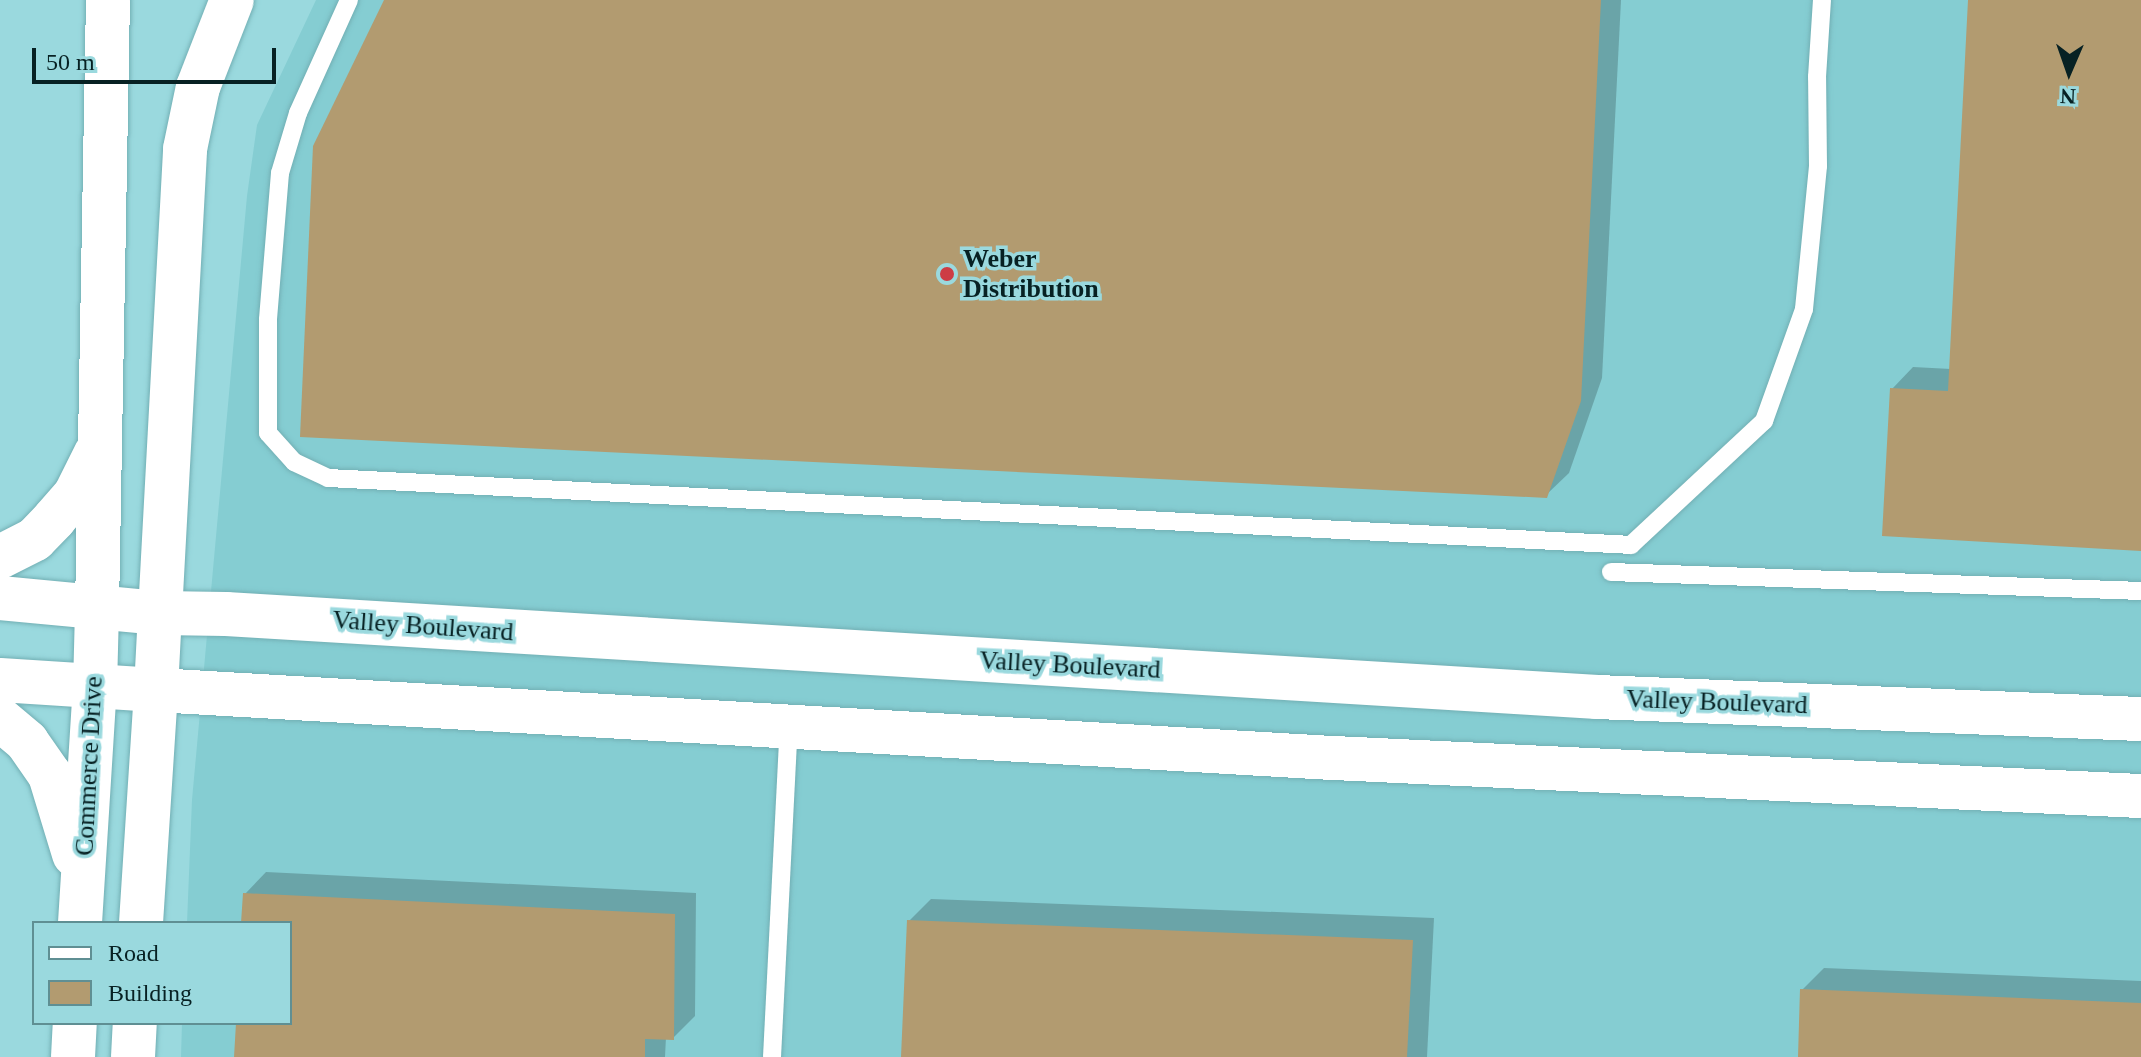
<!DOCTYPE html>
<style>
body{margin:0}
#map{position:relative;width:2141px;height:1057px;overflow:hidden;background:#9ad9de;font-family:"Times New Roman",serif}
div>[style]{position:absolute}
.built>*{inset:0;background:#85cdd2}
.shadow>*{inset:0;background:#0003}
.building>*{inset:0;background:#b29b70}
.roads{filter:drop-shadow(0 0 2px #72afb4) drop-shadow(0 0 2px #72afb4)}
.lane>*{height:18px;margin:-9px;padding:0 9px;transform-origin:9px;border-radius:9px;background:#fff}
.secondary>*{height:44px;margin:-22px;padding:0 22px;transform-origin:22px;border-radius:22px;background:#fff}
.primary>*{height:44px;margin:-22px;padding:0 22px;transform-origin:22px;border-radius:22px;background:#fff}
.highway>*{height:44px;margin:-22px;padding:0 22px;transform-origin:22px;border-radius:22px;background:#fff}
.dots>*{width:22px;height:22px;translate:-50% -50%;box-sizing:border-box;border:4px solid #9ad9de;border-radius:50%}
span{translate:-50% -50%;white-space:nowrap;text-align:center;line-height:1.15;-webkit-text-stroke:7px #9ad9de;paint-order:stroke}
.poi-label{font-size:26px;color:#072123;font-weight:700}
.left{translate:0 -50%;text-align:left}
.street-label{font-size:26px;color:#072123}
.legend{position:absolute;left:32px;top:921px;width:260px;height:104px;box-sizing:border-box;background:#9ad9de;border:2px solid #5f8f93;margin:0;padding:10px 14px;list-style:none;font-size:24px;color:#072123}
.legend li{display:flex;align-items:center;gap:16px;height:40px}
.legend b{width:40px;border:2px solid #5f8f93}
.north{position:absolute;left:2029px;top:32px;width:80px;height:80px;-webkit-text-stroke:6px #9ad9de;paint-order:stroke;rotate:182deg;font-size:22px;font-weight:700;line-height:32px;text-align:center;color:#072123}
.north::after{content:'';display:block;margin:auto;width:28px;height:36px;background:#072123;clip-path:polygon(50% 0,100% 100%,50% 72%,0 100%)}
.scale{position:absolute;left:32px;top:48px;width:244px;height:36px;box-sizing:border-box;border:4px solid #072123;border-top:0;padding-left:10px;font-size:24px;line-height:28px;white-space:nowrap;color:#072123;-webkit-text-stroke:6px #9ad9de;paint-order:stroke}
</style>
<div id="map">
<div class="built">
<i style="clip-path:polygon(316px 0,2141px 0,2141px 1057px,181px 1057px,182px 1023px,290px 1023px,290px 923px,187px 923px,192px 800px,247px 196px,257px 125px)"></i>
</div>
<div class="shadow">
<i style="clip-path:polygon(386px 0,1621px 0,1602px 378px,1569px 473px,1546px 495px)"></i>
<i style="clip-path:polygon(1970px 0,2141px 0,2141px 549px,1892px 389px,1913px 367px,1951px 369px)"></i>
<i style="clip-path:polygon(266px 872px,696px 893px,695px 1016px,673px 1038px,666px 1037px,665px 1057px,236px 1057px,238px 1023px,290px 1023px,290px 923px,243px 923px,245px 894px)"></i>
<i style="clip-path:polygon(931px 899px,1434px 918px,1427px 1057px,903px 1057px,909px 921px)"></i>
<i style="clip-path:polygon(1824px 968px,2141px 981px,2141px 1057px,1800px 1057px,1802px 990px)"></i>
</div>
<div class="building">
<i style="clip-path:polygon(384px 0,1601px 0,1581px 401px,1547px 498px,300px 437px,313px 146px)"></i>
<i style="clip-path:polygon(1968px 0,2141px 0,2141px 551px,1882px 536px,1890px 388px,1948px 391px)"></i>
<i style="clip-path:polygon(243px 893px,675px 914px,674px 1040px,645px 1039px,645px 1057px,234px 1057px,236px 1023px,290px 1023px,290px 923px,241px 923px)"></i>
<i style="clip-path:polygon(907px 920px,1413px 940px,1407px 1057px,901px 1057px)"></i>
<i style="clip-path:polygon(1800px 989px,2141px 1003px,2141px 1057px,1798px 1057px)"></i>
</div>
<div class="roads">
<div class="lane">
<i style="left:349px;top:0;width:124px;rotate:114.3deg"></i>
<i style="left:298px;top:113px;width:63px;rotate:106.7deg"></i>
<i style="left:280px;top:173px;width:147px;rotate:94.7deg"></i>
<i style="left:268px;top:320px;width:113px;rotate:90deg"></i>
<i style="left:268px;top:433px;width:39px;rotate:48deg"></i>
<i style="left:294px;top:462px;width:38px;rotate:25deg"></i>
<i style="left:328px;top:478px;width:1305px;rotate:2.94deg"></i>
<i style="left:1631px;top:545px;width:182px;rotate:-43deg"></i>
<i style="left:1764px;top:421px;width:119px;rotate:-70.3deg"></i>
<i style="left:1804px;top:309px;width:144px;rotate:-84.4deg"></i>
<i style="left:1818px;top:166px;width:89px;rotate:-90.6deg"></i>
<i style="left:1817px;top:77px;width:77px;rotate:-86.3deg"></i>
<i style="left:1611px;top:572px;width:530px;rotate:2.05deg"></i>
<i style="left:772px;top:1057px;width:331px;rotate:-87.1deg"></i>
</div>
<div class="secondary">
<i style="left:160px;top:613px;width:66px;rotate:0.9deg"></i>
<i style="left:226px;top:614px;width:1374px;rotate:3.46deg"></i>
<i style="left:1597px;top:697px;width:544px;rotate:2.32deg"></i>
<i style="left:0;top:719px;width:35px;rotate:40deg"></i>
<i style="left:27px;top:742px;width:40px;rotate:55.1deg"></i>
<i style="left:50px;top:775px;width:83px;rotate:73.1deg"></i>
<i style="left:80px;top:923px;width:236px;rotate:-86.4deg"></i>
<i style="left:141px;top:923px;width:233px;rotate:-86.3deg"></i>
<i style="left:156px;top:690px;width:1159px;rotate:3.31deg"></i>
<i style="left:1313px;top:757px;width:829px;rotate:2.7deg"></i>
<i style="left:73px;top:1057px;width:34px;rotate:-87deg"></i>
<i style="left:133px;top:1057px;width:34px;rotate:-87deg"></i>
</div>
<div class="primary">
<i style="left:0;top:598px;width:161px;rotate:5.4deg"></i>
<i style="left:160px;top:613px;width:77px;rotate:93deg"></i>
<i style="left:156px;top:690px;width:156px;rotate:-176.3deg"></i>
<i style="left:95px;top:687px;width:77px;rotate:-88.5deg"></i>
</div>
<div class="highway">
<i style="left:0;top:557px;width:39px;rotate:-27deg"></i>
<i style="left:35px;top:539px;width:28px;rotate:-46deg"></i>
<i style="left:54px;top:519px;width:32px;rotate:-49deg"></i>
<i style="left:75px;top:495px;width:47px;rotate:-63.4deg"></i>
<i style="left:97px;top:610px;width:610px;rotate:-88.97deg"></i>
<i style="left:160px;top:613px;width:465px;rotate:-86.9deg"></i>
<i style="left:185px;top:149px;width:63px;rotate:-78.2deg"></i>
<i style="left:198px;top:87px;width:93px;rotate:-68.7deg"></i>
</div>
</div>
<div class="dots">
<i style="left:947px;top:274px;background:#cd3d45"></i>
</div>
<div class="poi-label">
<span class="left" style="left:963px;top:274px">Weber<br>Distribution</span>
</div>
<div class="street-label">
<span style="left:423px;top:626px;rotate:4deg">Valley Boulevard</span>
<span style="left:1070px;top:665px;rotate:3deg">Valley Boulevard</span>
<span style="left:1717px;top:702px;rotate:2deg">Valley Boulevard</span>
<span style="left:89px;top:766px;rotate:-87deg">Commerce Drive</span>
</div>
<ul class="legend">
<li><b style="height:10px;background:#fff"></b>Road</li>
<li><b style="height:22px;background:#b29b70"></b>Building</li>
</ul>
<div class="north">N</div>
<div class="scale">50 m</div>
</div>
